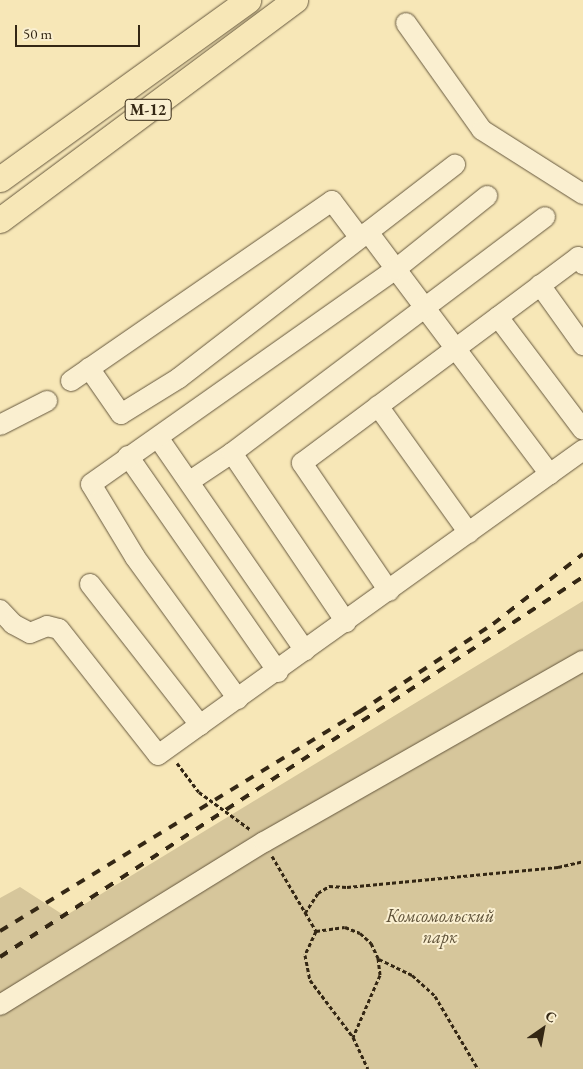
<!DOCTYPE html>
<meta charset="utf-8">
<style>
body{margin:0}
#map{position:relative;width:583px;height:1069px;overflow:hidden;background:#f7e7b7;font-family:"EB Garamond",serif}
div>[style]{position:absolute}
.green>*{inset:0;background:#d6c69b}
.path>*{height:3px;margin-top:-1.5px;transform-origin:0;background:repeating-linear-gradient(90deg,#342714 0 4px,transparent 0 6.5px)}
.roads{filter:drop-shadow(0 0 1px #65573d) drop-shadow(0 0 1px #65573d)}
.minor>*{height:20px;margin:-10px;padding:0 10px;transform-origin:10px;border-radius:10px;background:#faefd0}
.major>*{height:25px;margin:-12.5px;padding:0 12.5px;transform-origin:12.5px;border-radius:12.5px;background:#f7e7b7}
.rail>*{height:4px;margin-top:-2px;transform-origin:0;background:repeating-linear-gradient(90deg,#342714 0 9px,transparent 0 18px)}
span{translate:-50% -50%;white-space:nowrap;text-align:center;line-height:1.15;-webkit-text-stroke:4px #faefd0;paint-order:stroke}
.shield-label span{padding:1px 4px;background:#faefd0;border:1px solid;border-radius:4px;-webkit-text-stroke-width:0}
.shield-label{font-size:16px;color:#342714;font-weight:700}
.park-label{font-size:18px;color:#5c4f36;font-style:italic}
.north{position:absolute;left:518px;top:1004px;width:50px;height:50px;-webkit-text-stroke:4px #faefd0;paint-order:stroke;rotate:33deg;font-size:14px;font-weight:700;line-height:20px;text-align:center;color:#342714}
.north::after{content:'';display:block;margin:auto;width:18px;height:22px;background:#342714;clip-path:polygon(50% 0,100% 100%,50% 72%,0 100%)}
.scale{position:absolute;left:15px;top:25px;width:125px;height:22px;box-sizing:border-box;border:2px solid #342714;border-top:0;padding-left:6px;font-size:15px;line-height:18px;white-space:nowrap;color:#342714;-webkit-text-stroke:4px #faefd0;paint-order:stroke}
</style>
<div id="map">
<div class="green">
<i style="clip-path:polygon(583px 601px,583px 1069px,0 1069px,0 898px,20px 887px,65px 916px)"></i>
</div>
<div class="path">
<i style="left:177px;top:763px;width:36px;rotate:53deg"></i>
<i style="left:199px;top:792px;width:64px;rotate:36.2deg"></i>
<i style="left:272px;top:856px;width:87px;rotate:59.6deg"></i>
<i style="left:316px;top:931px;width:26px;rotate:115deg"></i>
<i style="left:305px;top:955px;width:25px;rotate:79deg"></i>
<i style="left:310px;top:980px;width:71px;rotate:53deg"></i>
<i style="left:353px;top:1037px;width:35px;rotate:65deg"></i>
<i style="left:305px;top:913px;width:24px;rotate:-57deg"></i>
<i style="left:318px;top:893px;width:13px;rotate:-32deg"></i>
<i style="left:329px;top:886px;width:18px;rotate:3deg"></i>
<i style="left:347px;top:887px;width:212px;rotate:-5.4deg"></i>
<i style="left:558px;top:867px;width:26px;rotate:-13deg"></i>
<i style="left:316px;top:931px;width:29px;rotate:-8deg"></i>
<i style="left:345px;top:927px;width:16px;rotate:22deg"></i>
<i style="left:360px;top:933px;width:15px;rotate:42deg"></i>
<i style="left:371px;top:943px;width:17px;rotate:65deg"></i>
<i style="left:378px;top:958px;width:17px;rotate:83deg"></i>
<i style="left:380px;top:975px;width:68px;rotate:113.5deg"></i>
<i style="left:379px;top:959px;width:37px;rotate:26deg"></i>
<i style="left:412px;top:975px;width:31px;rotate:42deg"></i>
<i style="left:435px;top:996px;width:85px;rotate:59.5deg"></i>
</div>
<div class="roads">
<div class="minor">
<i style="left:406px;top:23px;width:131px;rotate:54.6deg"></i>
<i style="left:482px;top:130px;width:120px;rotate:32.4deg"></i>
<i style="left:368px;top:232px;width:303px;rotate:53.1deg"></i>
<i style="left:540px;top:285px;width:74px;rotate:54.4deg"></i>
<i style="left:498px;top:317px;width:141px;rotate:53deg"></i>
<i style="left:89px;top:368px;width:56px;rotate:55.2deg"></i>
<i style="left:121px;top:414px;width:68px;rotate:-31.8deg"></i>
<i style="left:179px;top:378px;width:349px;rotate:-37.7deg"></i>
<i style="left:71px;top:381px;width:317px;rotate:-34.6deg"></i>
<i style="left:332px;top:201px;width:46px;rotate:52.9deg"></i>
<i style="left:378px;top:406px;width:156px;rotate:54.4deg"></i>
<i style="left:0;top:425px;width:53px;rotate:-27.1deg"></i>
<i style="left:159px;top:439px;width:257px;rotate:55.4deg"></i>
<i style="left:232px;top:453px;width:204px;rotate:56deg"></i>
<i style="left:128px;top:456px;width:263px;rotate:55.2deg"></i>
<i style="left:190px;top:481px;width:50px;rotate:-33.7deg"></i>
<i style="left:232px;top:453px;width:392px;rotate:-37deg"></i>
<i style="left:90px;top:584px;width:179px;rotate:52deg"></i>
<i style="left:389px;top:591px;width:155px;rotate:-124.2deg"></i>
<i style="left:302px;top:463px;width:344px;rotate:-36.7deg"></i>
<i style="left:578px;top:257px;width:9px;rotate:54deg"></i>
<i style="left:0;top:610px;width:19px;rotate:47deg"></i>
<i style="left:13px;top:624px;width:19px;rotate:28deg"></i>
<i style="left:30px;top:633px;width:18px;rotate:-22deg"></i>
<i style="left:47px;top:626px;width:12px;rotate:14deg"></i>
<i style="left:59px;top:629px;width:160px;rotate:51.8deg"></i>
<i style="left:158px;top:755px;width:523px;rotate:-35.67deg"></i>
<i style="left:238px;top:699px;width:175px;rotate:-126deg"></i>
<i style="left:135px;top:557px;width:85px;rotate:-121.1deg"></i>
<i style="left:91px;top:484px;width:373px;rotate:-35.2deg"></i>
<i style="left:396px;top:269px;width:117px;rotate:-38.7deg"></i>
<i style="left:0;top:1005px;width:310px;rotate:-31.7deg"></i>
<i style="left:264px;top:842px;width:367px;rotate:-29.6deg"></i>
</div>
<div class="major">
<i style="left:0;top:179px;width:306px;rotate:-35.8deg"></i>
<i style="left:0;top:220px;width:368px;rotate:-36.7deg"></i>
</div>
</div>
<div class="rail">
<i style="left:0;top:931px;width:421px;rotate:-31.4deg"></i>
<i style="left:359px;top:712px;width:160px;rotate:-33.3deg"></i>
<i style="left:493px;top:624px;width:114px;rotate:-37.9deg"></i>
<i style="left:0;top:957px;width:696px;rotate:-33.1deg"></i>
</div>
<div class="shield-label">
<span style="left:148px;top:110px">М-12</span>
</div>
<div class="park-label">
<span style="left:440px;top:927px">Комсомольский<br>парк</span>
</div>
<div class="north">С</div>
<div class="scale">50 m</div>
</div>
